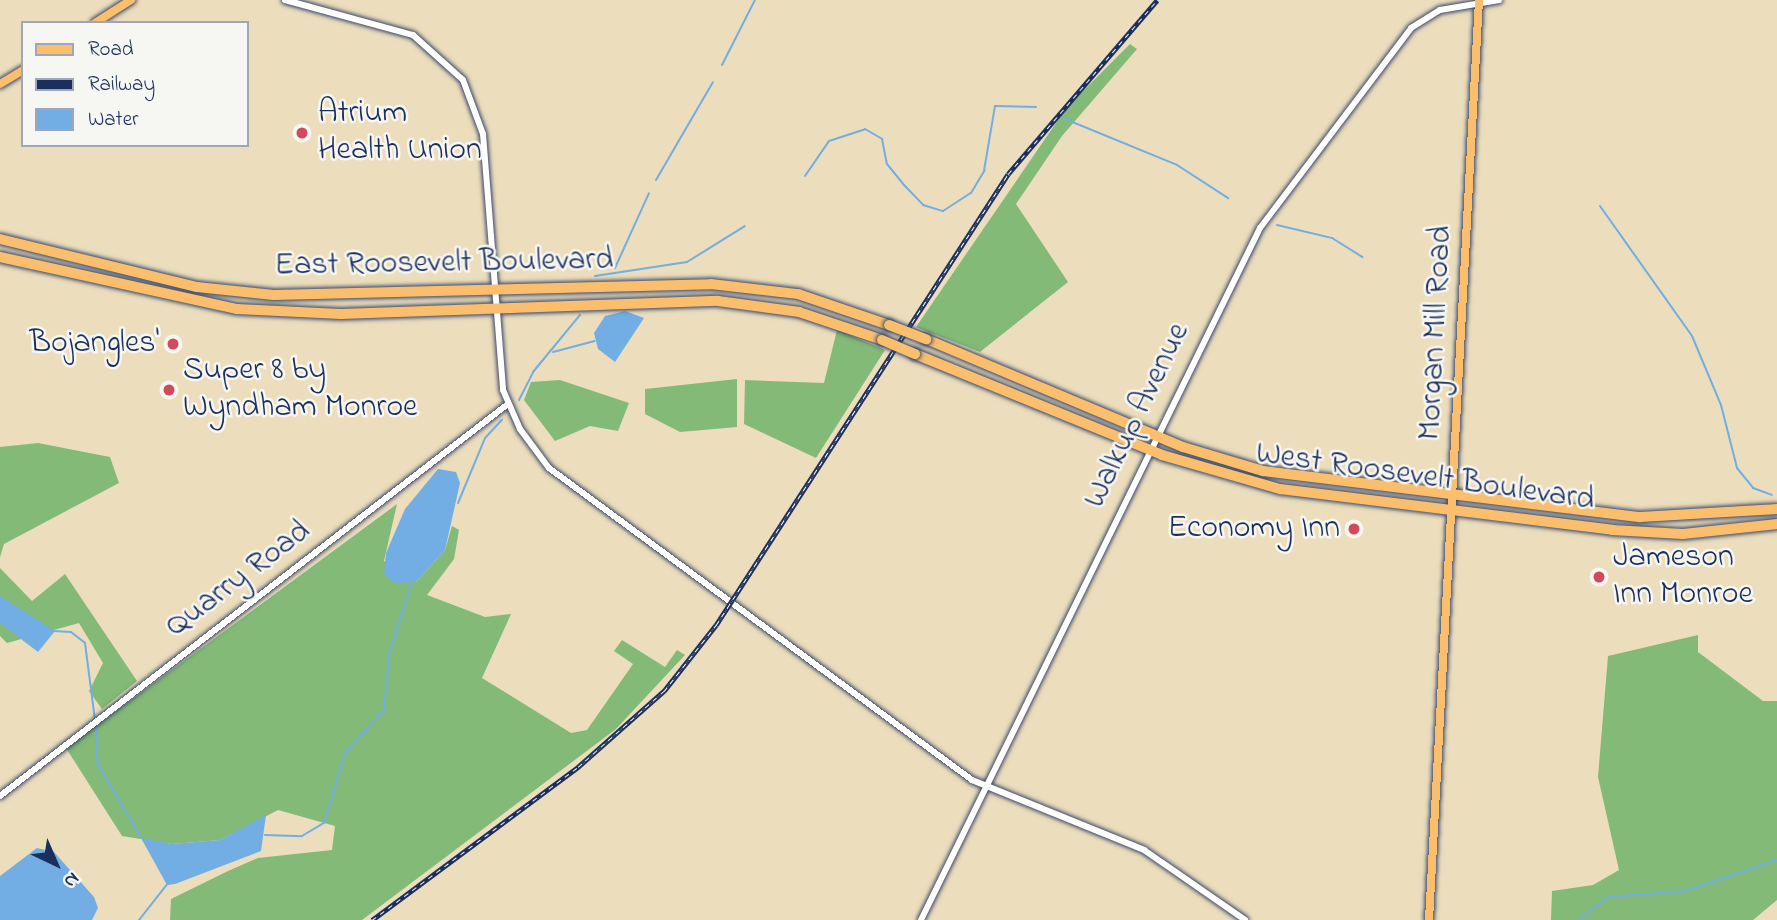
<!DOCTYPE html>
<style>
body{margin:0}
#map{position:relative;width:1777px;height:920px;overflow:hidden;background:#ecdebc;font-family:"Indie Flower",sans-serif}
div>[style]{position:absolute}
.forest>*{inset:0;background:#83ba77}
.water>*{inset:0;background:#72ade3}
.stream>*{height:2px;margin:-1px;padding:0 1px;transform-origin:1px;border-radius:1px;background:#72ade3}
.roads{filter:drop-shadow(0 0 2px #3a496c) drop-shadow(0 0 2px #3a496c)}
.minor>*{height:6px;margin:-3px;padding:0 3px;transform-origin:3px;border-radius:3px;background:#fff}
.major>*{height:8px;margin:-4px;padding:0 4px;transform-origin:4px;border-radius:4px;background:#fabe6d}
.highway>*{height:10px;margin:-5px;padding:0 5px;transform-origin:5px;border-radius:5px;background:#fabe6d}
.rail>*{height:4.5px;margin-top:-2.25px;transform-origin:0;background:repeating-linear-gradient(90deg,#f6f6f2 0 5px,#1b2f5e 0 10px);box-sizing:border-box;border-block:2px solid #1b2f5e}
.bridges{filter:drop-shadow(0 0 2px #3a496c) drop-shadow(0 0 2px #3a496c)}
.highway-bridge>*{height:10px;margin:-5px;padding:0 5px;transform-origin:5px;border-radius:5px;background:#fabe6d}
.dots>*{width:19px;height:19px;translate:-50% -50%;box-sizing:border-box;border:4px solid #f6f6f2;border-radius:50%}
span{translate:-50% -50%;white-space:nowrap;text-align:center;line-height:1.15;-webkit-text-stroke:5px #f6f6f2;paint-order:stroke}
.poi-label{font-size:32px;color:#1b2f5e}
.left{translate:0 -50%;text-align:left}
.right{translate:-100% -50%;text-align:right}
.street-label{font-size:32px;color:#1b2f5e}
.legend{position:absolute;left:21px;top:21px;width:228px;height:126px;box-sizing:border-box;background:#f6f6f2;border:2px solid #9ea6b7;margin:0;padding:9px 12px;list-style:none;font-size:21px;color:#1b2f5e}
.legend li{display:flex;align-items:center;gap:14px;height:35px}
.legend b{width:35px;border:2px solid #9ea6b7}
.north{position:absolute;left:21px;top:829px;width:70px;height:70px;-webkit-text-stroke:5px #f6f6f2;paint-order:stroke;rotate:136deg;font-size:19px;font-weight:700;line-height:28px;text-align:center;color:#1b2f5e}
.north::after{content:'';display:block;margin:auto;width:24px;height:32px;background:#1b2f5e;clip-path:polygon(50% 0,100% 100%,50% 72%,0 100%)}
</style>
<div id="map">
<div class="forest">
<i style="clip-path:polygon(1130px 44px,1137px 49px,1062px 136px,1016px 204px,1068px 282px,980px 352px,916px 327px,1067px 107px)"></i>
<i style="clip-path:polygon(837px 330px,885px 350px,816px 458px,744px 424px,745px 380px,824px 383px)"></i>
<i style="clip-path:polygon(737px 379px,737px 427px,680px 432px,645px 414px,645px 389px)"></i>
<i style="clip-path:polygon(560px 380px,629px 403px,618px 431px,590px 426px,555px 441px,524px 400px,531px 382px)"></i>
<i style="clip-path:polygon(38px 443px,110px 457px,119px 483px,4px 544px,0 557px,0 447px)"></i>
<i style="clip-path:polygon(397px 504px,384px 561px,416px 582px,445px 550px,452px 526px,459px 530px,454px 559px,427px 595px,485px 617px,511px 614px,482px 678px,571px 733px,587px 730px,633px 664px,614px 651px,622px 640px,665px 667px,677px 650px,685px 655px,616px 729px,362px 920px,170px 920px,171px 899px,228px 871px,258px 858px,332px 850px,335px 826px,278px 810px,220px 840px,172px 844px,122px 836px,66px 748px)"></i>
<i style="clip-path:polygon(0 568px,32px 601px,65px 574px,137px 681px,102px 709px,89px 691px,103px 663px,79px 623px,7px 643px,0 636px)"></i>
<i style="clip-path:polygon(1698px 635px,1698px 652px,1763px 701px,1777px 701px,1777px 900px,1753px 920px,1551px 920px,1552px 891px,1593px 885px,1619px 870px,1598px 777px,1608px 656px)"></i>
</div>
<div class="water">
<i style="clip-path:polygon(625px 311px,644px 318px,615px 362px,598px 349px,594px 333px,605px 316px)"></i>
<i style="clip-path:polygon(438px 469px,456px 472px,460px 483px,445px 550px,416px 582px,394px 583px,384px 574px,386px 553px,405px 509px)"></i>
<i style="clip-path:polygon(0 596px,55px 631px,38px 652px,0 623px)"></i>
<i style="clip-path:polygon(266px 815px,261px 851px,175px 884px,167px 885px,141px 838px,172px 844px,220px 840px)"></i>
<i style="clip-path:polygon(37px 848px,54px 852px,94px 897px,98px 908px,92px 920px,0 920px,0 876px)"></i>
</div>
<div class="stream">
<i style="left:722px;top:65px;width:73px;rotate:-63.1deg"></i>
<i style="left:1065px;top:119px;width:121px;rotate:22.3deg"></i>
<i style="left:1177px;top:165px;width:61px;rotate:32.9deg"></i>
<i style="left:805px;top:176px;width:42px;rotate:-55.6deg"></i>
<i style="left:829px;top:141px;width:38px;rotate:-18deg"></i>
<i style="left:865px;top:129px;width:20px;rotate:30deg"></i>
<i style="left:882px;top:139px;width:25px;rotate:79deg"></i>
<i style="left:887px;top:164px;width:27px;rotate:51deg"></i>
<i style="left:904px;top:185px;width:28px;rotate:46deg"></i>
<i style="left:923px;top:205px;width:21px;rotate:17deg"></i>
<i style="left:943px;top:211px;width:33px;rotate:-33deg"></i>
<i style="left:971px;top:193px;width:26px;rotate:-59deg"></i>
<i style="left:984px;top:171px;width:66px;rotate:-80.4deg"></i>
<i style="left:995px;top:106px;width:41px;rotate:1.4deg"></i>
<i style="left:656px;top:180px;width:113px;rotate:-59.8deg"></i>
<i style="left:1600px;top:206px;width:159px;rotate:54.7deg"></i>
<i style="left:1692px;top:336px;width:75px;rotate:67.2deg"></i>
<i style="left:1721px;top:405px;width:65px;rotate:75.7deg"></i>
<i style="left:1737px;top:468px;width:26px;rotate:51deg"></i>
<i style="left:1753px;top:488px;width:20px;rotate:20deg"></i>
<i style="left:1277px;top:225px;width:57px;rotate:13.3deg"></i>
<i style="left:1332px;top:238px;width:36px;rotate:32deg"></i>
<i style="left:615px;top:268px;width:82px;rotate:-65.6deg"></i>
<i style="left:595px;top:276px;width:93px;rotate:-8.7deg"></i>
<i style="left:687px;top:262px;width:68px;rotate:-31.8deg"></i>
<i style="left:553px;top:352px;width:43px;rotate:-14.7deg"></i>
<i style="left:519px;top:400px;width:31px;rotate:-63deg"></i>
<i style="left:533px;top:372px;width:74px;rotate:-50.5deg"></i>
<i style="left:458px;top:503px;width:70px;rotate:-67.4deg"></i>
<i style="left:485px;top:438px;width:25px;rotate:-47deg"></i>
<i style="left:54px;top:631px;width:17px;rotate:3deg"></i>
<i style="left:71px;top:632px;width:18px;rotate:38deg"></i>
<i style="left:85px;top:643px;width:78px;rotate:82.6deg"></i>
<i style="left:96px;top:726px;width:37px;rotate:88deg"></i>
<i style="left:97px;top:763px;width:86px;rotate:59.3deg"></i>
<i style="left:265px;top:835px;width:37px;rotate:2deg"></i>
<i style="left:302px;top:836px;width:26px;rotate:-31deg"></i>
<i style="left:324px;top:823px;width:73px;rotate:-73.3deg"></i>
<i style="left:345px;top:753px;width:58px;rotate:-47.8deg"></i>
<i style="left:384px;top:710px;width:54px;rotate:-84.7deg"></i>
<i style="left:389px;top:656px;width:75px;rotate:-73deg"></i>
<i style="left:139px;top:920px;width:47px;rotate:-51.9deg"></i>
<i style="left:1578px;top:920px;width:39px;rotate:-37deg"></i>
<i style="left:1609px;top:897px;width:77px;rotate:-4.5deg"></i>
<i style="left:1686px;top:891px;width:96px;rotate:-18.8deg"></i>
</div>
<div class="roads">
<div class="minor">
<i style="left:285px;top:0;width:133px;rotate:15.3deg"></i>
<i style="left:413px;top:35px;width:67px;rotate:42deg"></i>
<i style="left:463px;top:80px;width:58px;rotate:69.7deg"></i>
<i style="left:483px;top:134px;width:257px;rotate:85.5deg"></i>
<i style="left:503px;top:390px;width:43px;rotate:66.4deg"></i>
<i style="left:520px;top:429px;width:49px;rotate:53.4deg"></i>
<i style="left:549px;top:468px;width:526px;rotate:36.41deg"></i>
<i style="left:972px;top:780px;width:186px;rotate:22.1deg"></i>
<i style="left:1144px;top:850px;width:123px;rotate:34.7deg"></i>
<i style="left:0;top:796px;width:642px;rotate:-37.66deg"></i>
<i style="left:921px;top:920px;width:771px;rotate:-63.9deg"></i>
<i style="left:1260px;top:228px;width:251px;rotate:-52.9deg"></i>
<i style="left:1411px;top:28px;width:34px;rotate:-32deg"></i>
<i style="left:1440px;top:10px;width:60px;rotate:-9.6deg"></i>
</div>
<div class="major">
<i style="left:95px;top:23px;width:43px;rotate:-32.6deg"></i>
<i style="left:0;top:84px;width:27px;rotate:-31deg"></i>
<i style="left:1429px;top:920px;width:921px;rotate:-86.89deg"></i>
</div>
<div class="highway">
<i style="left:0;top:239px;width:203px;rotate:13.7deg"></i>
<i style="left:197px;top:287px;width:77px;rotate:5.9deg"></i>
<i style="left:274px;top:295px;width:437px;rotate:-1.4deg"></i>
<i style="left:711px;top:284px;width:88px;rotate:6.6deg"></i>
<i style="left:798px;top:294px;width:96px;rotate:18.8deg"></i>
<i style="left:0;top:257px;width:243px;rotate:12.4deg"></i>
<i style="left:237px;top:309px;width:104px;rotate:2.8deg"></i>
<i style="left:341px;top:314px;width:377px;rotate:-2deg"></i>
<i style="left:718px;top:301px;width:82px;rotate:7.7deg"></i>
<i style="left:799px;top:312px;width:88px;rotate:18.6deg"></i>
<i style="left:926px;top:339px;width:279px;rotate:22.8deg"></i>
<i style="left:1183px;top:447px;width:84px;rotate:16.7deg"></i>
<i style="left:1263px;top:471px;width:380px;rotate:7deg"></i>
<i style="left:1640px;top:517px;width:137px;rotate:-3.3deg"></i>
<i style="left:915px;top:354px;width:267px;rotate:22.2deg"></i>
<i style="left:1162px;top:455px;width:123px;rotate:16.1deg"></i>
<i style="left:1280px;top:489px;width:335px;rotate:7deg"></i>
<i style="left:1612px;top:530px;width:71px;rotate:3.2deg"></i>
<i style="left:1683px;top:534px;width:95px;rotate:-6.1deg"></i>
</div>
</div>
<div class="rail">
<i style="left:372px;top:920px;width:257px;rotate:-36.6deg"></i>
<i style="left:578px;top:767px;width:115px;rotate:-41.5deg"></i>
<i style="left:664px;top:691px;width:84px;rotate:-51.8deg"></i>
<i style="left:716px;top:625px;width:537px;rotate:-57.08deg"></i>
<i style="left:1008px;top:174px;width:229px;rotate:-49.4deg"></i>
</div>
<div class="bridges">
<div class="highway-bridge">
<i style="left:889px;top:325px;width:40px;rotate:21deg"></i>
<i style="left:882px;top:340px;width:36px;rotate:23deg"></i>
</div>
</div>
<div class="dots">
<i style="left:302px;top:133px;background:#d1495b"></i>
<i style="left:173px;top:344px;background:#d1495b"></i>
<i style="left:169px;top:390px;background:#d1495b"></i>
<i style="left:1354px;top:529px;background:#d1495b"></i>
<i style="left:1599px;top:577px;background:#d1495b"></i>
</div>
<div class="poi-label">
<span class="left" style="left:318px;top:133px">Atrium<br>Health Union</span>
<span class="right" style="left:159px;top:344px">Bojangles'</span>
<span class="left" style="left:183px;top:390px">Super 8 by<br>Wyndham Monroe</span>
<span class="right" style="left:1340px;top:529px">Economy Inn</span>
<span class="left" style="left:1613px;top:577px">Jameson<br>Inn Monroe</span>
</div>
<div class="street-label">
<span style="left:444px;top:264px;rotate:-1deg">East Roosevelt Boulevard</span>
<span style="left:1437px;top:333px;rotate:-87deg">Morgan Mill Road</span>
<span style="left:1138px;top:416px;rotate:-64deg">Walkup Avenue</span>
<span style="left:1425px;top:478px;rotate:8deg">West Roosevelt Boulevard</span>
<span style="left:239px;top:580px;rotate:-37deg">Quarry Road</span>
</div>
<ul class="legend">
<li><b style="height:9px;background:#fabe6d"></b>Road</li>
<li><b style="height:9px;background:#1b2f5e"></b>Railway</li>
<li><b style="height:19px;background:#72ade3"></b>Water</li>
</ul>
<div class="north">N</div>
</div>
